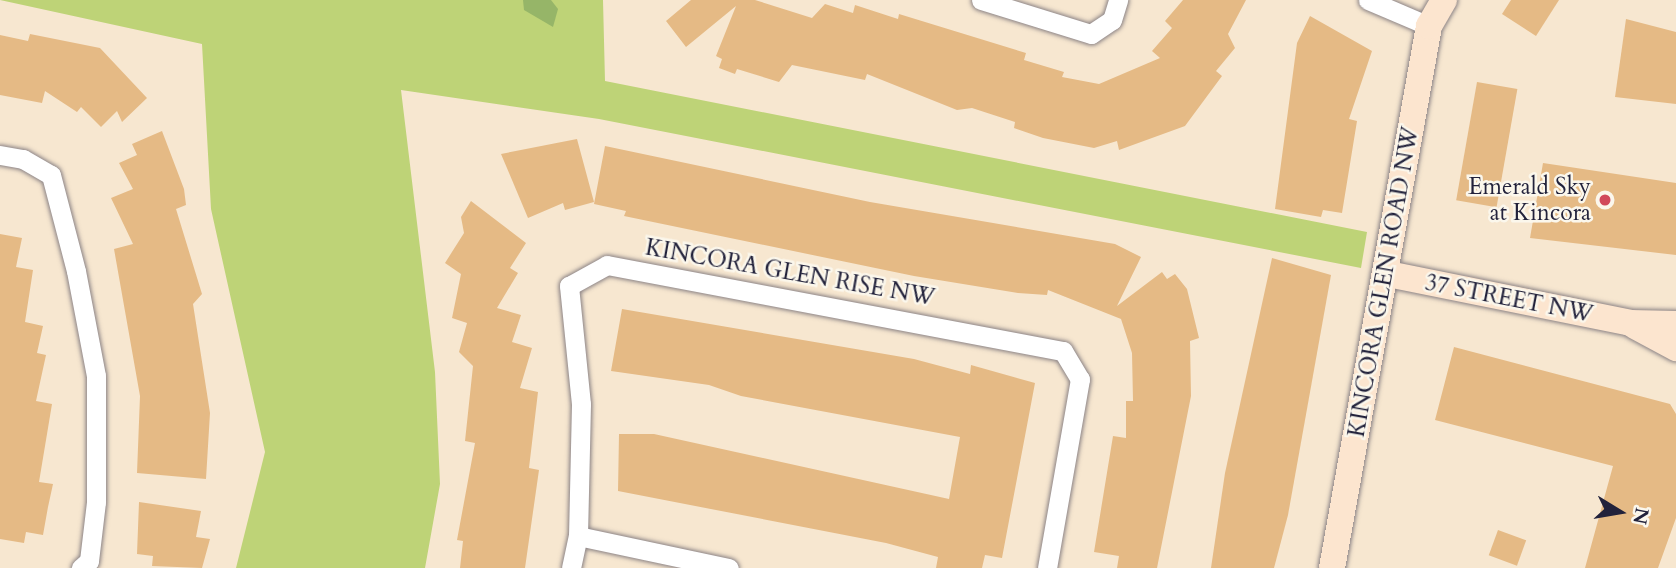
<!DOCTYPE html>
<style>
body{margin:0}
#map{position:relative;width:1676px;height:568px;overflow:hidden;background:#f7e7d0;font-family:Cardo,serif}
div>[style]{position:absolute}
.green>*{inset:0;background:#bed377}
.forest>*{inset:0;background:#96b568}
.building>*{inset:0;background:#e5ba85;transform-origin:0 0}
.roads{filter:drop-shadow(0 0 2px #8c8486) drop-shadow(0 0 2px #8c8486)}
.street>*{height:19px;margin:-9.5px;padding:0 9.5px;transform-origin:9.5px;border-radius:9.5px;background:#fff}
.secondary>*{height:26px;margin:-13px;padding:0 13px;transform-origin:13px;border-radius:13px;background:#fce5cf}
.dots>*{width:19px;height:19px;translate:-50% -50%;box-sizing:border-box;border:4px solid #fbf7ec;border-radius:50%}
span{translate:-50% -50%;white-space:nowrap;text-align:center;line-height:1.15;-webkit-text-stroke:5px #fbf7ec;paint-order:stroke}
.poi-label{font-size:23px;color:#22223b}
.right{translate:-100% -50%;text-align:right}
.street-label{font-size:23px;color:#22223b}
.north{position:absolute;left:1585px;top:477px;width:70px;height:70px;-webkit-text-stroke:5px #fbf7ec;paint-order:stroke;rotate:101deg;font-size:19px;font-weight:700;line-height:28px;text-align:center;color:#22223b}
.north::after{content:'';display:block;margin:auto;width:24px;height:32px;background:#22223b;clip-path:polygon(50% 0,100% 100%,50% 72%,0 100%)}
</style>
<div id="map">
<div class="green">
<i style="clip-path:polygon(0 0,603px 0,605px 81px,1367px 232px,1361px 268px,599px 119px,401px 90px,435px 372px,440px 484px,425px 568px,236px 568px,265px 452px,211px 209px,202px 44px)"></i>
</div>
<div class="forest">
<i style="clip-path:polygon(523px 0,551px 0,558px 9px,553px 27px,524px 10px)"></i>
</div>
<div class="building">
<i style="clip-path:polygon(691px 0,755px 0,812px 18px,825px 4px,853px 13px,855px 5px,898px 19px,899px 14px,1026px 53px,1024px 60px,1064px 72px,1062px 77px,1099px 84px,1160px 58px,1152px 51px,1172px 28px,1165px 21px,1183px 0,1246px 0,1228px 34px,1235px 48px,1216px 71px,1222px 76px,1185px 126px,1119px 150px,1117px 141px,1094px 148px,1043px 138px,1014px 128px,1015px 122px,972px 108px,957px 110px,867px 74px,865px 80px,792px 65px,779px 82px,737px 69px,735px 74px,719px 68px,722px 59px,716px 56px,736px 6px,686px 47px,666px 21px)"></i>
<i style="clip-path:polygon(1511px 0,1559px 0,1536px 36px,1502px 14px)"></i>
<i style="clip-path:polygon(1310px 16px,1372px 51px,1349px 119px,1357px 121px,1342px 213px,1323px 210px,1321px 217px,1275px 209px,1297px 43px)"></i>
<i style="clip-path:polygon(1626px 19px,1676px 32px,1676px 104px,1615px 97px)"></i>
<i style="clip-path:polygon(30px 34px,100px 48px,147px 98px,122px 122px,117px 111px,101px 127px,81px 107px,77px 112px,45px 91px,42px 103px,0 95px,0 35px,28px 41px)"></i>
<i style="left:1477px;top:82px;width:41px;height:120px;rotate:10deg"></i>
<i style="clip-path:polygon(162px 131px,184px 189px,186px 205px,176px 209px,202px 294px,193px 304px,210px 413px,206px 479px,137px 473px,140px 396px,114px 249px,133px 244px,111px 198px,133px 189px,119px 163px,137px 155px,132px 144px)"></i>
<i style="clip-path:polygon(577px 139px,594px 202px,565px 210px,563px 203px,528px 218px,501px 154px)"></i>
<i style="clip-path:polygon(605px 146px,870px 202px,1115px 244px,1141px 257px,1117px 306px,1162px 272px,1167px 279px,1175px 274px,1187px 289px,1199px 338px,1190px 341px,1191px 396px,1157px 568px,1117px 568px,1119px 556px,1094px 552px,1113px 436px,1126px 438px,1126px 401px,1133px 401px,1132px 353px,1121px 319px,1048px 290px,1047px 295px,1018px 293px,914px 276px,624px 216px,626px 211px,594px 204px)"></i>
<i style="clip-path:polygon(1543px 163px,1676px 183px,1676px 255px,1530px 238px)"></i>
<i style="clip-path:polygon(471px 201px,526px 243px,510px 268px,518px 273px,497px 308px,521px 315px,512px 342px,532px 348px,520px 388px,538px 392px,529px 468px,539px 470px,525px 568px,460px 568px,463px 541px,457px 540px,475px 443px,465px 441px,473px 366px,459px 352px,467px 323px,452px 318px,461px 274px,445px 263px,464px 233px,461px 217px)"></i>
<i style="clip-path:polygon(0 234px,22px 238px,16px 267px,33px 270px,25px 322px,43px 326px,37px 353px,46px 355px,36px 401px,52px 404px,39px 482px,53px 484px,48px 507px,43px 535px,26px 532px,24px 543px,0 539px)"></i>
<i style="clip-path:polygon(1272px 258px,1331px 275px,1288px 515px,1274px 568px,1211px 568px,1225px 473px)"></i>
<i style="clip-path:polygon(622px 309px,914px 359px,970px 374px,971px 365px,1035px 383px,1002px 558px,985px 555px,982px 568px,936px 568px,938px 557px,886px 543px,618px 491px,619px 434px,654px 434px,949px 499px,960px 437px,741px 396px,709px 385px,611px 371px)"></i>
<i style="clip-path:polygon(1454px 347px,1670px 404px,1676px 414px,1676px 518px,1658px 568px,1585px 568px,1613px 466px,1435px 420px)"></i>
<i style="clip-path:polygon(139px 502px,201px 511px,196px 537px,210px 539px,202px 568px,152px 566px,153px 556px,137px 554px)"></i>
<i style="left:1498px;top:530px;width:30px;height:27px;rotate:20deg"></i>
</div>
<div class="roads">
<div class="street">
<i style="left:981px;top:0;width:115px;rotate:17.2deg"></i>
<i style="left:1091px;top:34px;width:25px;rotate:-34deg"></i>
<i style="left:1112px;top:20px;width:21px;rotate:-73deg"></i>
<i style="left:1368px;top:0;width:66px;rotate:23.1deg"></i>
<i style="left:0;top:155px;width:23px;rotate:10deg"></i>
<i style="left:23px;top:159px;width:32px;rotate:30deg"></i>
<i style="left:51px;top:175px;width:99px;rotate:75.4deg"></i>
<i style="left:76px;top:271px;width:107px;rotate:79.2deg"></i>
<i style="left:96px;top:376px;width:126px;rotate:90deg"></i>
<i style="left:96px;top:502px;width:59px;rotate:96.8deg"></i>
<i style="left:89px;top:561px;width:11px;rotate:139deg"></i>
<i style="left:578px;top:536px;width:154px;rotate:12deg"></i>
<i style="left:571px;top:568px;width:33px;rotate:-78deg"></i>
<i style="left:578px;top:536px;width:132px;rotate:-88.7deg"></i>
<i style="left:581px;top:404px;width:119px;rotate:-95.8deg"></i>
<i style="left:569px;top:286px;width:43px;rotate:-28.9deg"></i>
<i style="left:607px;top:265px;width:464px;rotate:10.7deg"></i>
<i style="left:1063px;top:351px;width:33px;rotate:59deg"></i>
<i style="left:1080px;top:379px;width:192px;rotate:99.9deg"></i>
</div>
<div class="secondary">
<i style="left:1388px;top:274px;width:247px;rotate:11.4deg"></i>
<i style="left:1630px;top:323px;width:46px;rotate:1.2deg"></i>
<i style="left:1635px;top:326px;width:47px;rotate:28.2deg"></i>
<i style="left:1332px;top:568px;width:551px;rotate:-79.85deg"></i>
<i style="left:1429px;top:26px;width:30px;rotate:-60deg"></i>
</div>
</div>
<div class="dots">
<i style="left:1605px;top:200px;background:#d1495b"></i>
</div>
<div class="poi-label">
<span class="right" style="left:1591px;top:200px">Emerald Sky<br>at Kincora</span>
</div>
<div class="street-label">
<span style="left:790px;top:273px;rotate:10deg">KINCORA GLEN RISE NW</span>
<span style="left:1384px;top:282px;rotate:-80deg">KINCORA GLEN ROAD NW</span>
<span style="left:1509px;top:299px;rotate:11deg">37 STREET NW</span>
</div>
<div class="north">N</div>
</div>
